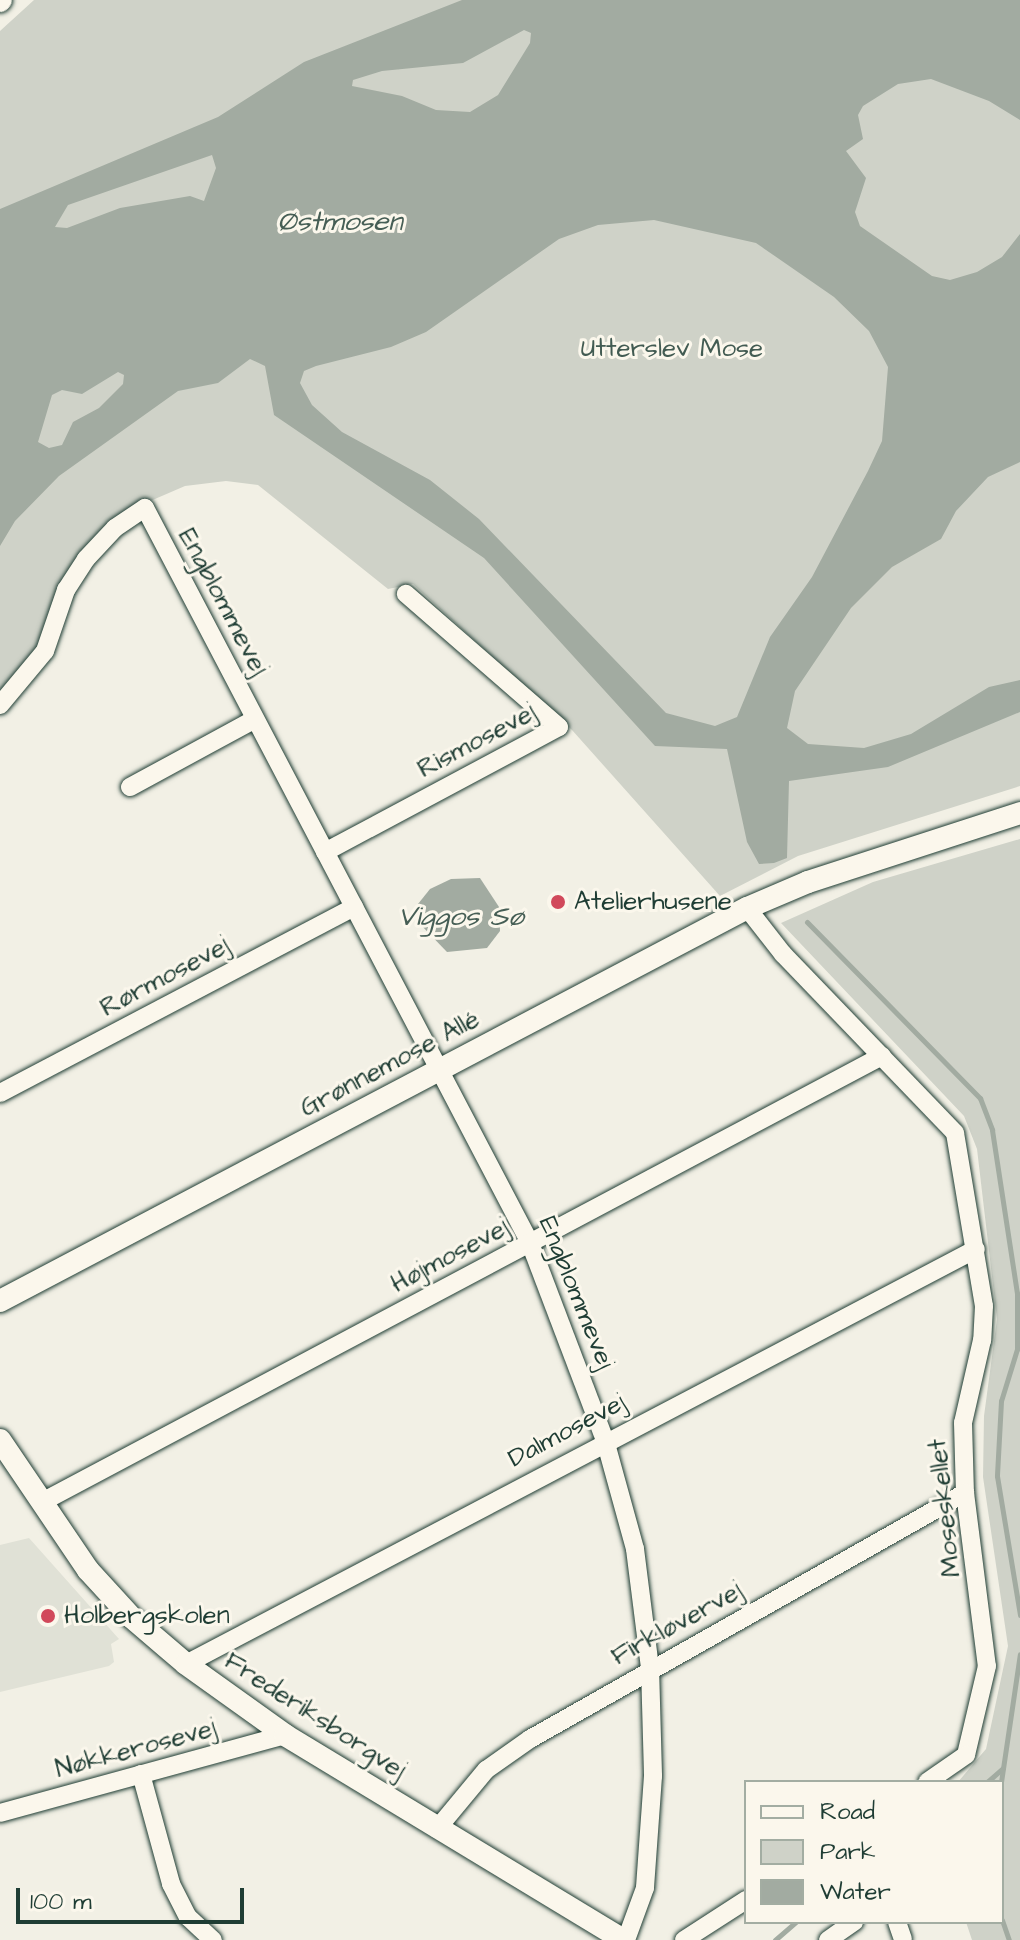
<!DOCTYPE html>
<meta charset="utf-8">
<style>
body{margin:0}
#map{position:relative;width:1020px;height:1940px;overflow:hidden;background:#f2f0e5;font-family:"Architects Daughter",sans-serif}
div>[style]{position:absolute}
.built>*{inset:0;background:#e0e1d6}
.green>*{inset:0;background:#cfd2c8}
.water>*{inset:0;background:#a2aba1}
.stream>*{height:5px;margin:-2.5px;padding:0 2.5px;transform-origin:2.5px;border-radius:2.5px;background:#a2aba1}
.roads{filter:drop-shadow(0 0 2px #1f3d34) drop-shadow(0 0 2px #1f3d34)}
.minor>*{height:18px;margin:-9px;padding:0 9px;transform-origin:9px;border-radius:9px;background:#fbf7ec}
.tertiary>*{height:22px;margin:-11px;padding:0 11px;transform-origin:11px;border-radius:11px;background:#fbf7ec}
.dots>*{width:22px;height:22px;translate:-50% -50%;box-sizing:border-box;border:4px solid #fbf7ec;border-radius:50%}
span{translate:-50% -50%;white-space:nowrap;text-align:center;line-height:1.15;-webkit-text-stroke:6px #fbf7ec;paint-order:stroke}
.park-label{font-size:26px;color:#425b52}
.street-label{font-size:26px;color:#1f3d34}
.poi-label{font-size:26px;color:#1f3d34}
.left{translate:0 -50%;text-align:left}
.water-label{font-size:28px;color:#465e55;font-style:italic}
.legend{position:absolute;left:744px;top:1780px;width:260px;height:144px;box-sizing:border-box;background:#fbf7ec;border:2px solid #a3ada2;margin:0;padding:10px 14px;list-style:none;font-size:24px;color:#1f3d34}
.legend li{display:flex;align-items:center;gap:16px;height:40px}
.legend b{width:40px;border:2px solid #a3ada2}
.scale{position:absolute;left:16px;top:1888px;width:228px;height:36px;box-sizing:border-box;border:4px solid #1f3d34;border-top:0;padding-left:10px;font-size:24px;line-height:28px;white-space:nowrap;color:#1f3d34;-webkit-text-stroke:6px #fbf7ec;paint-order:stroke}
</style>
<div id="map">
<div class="built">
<i style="clip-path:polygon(29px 1538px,119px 1639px,111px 1644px,114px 1662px,109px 1666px,0 1692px,0 1545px)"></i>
</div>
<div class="green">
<i style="clip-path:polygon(34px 0,1020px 0,1020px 786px,798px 856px,720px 896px,572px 730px,413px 584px,388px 589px,258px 485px,226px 481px,185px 486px,141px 505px,96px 540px,36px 653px,0 697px,0 31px)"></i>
<i style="clip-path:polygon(1020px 839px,1020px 1940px,972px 1940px,966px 1922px,1002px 1922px,1002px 1782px,958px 1782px,986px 1749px,1008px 1646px,983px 1477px,984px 1416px,997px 1319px,977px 1149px,964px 1116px,781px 923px,873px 882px)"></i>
</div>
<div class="water">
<i style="clip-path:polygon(evenodd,462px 0,1020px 0,1020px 120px,989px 101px,931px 79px,898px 84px,863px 106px,858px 115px,863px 139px,846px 151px,866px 178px,855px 212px,860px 226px,932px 276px,950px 280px,977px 272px,1002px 257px,1020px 234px,1020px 462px,988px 477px,956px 511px,941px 539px,892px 567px,851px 608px,795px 691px,787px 728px,808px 744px,864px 748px,911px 734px,989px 687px,1020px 680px,1020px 712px,888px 767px,789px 781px,787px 858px,774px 863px,759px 864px,747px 842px,727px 749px,655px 746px,484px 558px,274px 415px,265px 366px,250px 359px,218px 383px,178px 391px,59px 476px,15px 521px,0 546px,0 209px,218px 117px,304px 62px,462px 0,524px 30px,531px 33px,530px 43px,498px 95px,470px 112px,436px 110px,402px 96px,352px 86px,353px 80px,382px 71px,463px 63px,524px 30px,462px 0,212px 155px,216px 168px,204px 201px,190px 196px,120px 208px,67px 228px,55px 227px,68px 205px,212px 155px,462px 0,654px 220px,756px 243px,834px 297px,869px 331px,888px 367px,882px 441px,868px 471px,812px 577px,770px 637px,737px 717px,715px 726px,666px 713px,479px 519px,430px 480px,342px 432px,312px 405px,300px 383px,304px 371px,316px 366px,391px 347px,426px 332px,559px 239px,598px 225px,654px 220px,462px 0,118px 372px,124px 375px,123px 384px,99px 408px,73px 422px,62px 445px,49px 448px,38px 442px,52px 395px,62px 390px,82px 394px,118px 372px)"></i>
<i style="clip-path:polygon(480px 878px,499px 907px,500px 931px,487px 948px,447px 952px,419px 923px,418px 904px,430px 889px,451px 879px)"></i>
</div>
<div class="stream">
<i style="left:807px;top:922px;width:247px;rotate:45.5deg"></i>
<i style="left:980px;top:1098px;width:34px;rotate:69deg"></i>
<i style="left:992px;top:1130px;width:165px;rotate:81.3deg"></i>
<i style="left:1017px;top:1293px;width:56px;rotate:90deg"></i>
<i style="left:1017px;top:1349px;width:54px;rotate:107.1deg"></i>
<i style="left:1001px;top:1401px;width:75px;rotate:93.1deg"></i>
<i style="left:997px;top:1476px;width:141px;rotate:80.6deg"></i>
<i style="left:987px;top:1782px;width:21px;rotate:-41deg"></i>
<i style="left:1001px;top:1782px;width:129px;rotate:-81.6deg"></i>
<i style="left:1002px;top:1920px;width:21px;rotate:71deg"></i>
<i style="left:775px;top:1940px;width:28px;rotate:-41deg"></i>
</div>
<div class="roads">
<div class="minor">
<i style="left:0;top:705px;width:70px;rotate:-50.2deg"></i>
<i style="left:45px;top:651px;width:65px;rotate:-71deg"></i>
<i style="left:66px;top:590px;width:37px;rotate:-57deg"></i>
<i style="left:86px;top:559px;width:42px;rotate:-46.9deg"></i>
<i style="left:115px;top:528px;width:36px;rotate:-34deg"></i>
<i style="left:145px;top:508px;width:830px;rotate:62.35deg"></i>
<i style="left:530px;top:1243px;width:211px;rotate:69.2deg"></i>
<i style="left:605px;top:1440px;width:113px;rotate:74.6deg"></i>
<i style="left:635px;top:1549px;width:119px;rotate:82.8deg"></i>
<i style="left:650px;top:1667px;width:109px;rotate:88.4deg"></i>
<i style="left:653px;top:1776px;width:112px;rotate:94.1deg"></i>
<i style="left:645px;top:1888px;width:55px;rotate:110.1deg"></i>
<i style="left:130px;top:787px;width:142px;rotate:-28.5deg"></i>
<i style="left:325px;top:852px;width:265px;rotate:-28.1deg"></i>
<i style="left:559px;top:727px;width:203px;rotate:-139deg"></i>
<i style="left:747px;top:908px;width:58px;rotate:52deg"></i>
<i style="left:783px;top:954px;width:248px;rotate:46.1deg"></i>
<i style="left:955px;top:1133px;width:175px;rotate:80.5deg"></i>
<i style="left:984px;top:1306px;width:34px;rotate:93deg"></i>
<i style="left:982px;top:1340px;width:85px;rotate:102.9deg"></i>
<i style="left:963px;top:1423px;width:70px;rotate:88.4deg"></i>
<i style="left:965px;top:1493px;width:174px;rotate:82.8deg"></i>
<i style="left:987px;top:1666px;width:91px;rotate:103.3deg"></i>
<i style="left:966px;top:1755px;width:47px;rotate:145.3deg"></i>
<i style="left:0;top:1093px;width:400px;rotate:-27.7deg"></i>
<i style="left:42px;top:1502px;width:951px;rotate:-27.97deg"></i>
<i style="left:186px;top:1664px;width:892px;rotate:-27.71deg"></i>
<i style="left:141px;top:1774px;width:114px;rotate:74.7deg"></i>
<i style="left:171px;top:1884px;width:37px;rotate:63deg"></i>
<i style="left:188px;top:1917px;width:34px;rotate:43deg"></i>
<i style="left:0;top:1813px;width:295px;rotate:-15.3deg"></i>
<i style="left:437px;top:1829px;width:77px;rotate:-50.3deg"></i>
<i style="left:486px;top:1770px;width:54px;rotate:-35.2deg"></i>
<i style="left:530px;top:1739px;width:500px;rotate:-29.5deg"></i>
<i style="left:897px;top:1922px;width:18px;rotate:71deg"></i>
<i style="left:684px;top:1940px;width:74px;rotate:-32.8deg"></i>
<i style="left:828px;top:1940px;width:32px;rotate:-35deg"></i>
</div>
<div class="tertiary">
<i style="left:0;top:1px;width:1px;rotate:-45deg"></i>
<i style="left:0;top:1301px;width:844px;rotate:-27.75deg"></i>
<i style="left:747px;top:908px;width:66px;rotate:-23.1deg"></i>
<i style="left:808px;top:882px;width:223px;rotate:-18deg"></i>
<i style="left:0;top:1440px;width:157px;rotate:55.9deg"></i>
<i style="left:88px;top:1570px;width:64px;rotate:47.5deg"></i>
<i style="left:131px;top:1617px;width:72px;rotate:40.5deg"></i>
<i style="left:186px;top:1664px;width:122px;rotate:35.6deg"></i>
<i style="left:285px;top:1735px;width:395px;rotate:31.2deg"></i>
</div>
</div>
<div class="dots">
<i style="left:558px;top:902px;background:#d1495b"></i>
<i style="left:48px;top:1616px;background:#d1495b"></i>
</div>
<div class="park-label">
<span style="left:672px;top:349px">Utterslev Mose</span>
</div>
<div class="street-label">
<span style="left:223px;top:602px;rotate:62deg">Engblommevej</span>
<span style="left:477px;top:741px;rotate:-28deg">Rismosevej</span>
<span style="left:165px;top:977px;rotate:-28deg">Rørmosevej</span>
<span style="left:390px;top:1064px;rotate:-28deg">Grønnemose Allé</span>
<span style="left:450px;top:1256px;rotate:-28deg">Højmosevej</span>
<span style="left:576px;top:1293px;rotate:68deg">Engblommevej</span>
<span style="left:567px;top:1431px;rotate:-28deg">Dalmosevej</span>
<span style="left:945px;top:1508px;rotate:-96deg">Moseskellet</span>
<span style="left:677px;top:1624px;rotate:-29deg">Firkløvervej</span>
<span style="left:315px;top:1716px;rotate:33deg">Frederiksborgvej</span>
<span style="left:136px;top:1749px;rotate:-15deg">Nøkkerosevej</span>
</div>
<div class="poi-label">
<span class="left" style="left:574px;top:902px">Atelierhusene</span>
<span class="left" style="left:64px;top:1616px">Holbergskolen</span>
</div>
<div class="water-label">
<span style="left:340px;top:222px">Østmosen</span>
<span style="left:461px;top:917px">Viggos Sø</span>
</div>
<ul class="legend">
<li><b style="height:10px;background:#fbf7ec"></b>Road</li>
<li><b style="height:22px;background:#cfd2c8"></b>Park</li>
<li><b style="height:22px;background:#a2aba1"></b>Water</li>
</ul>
<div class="scale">100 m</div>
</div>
